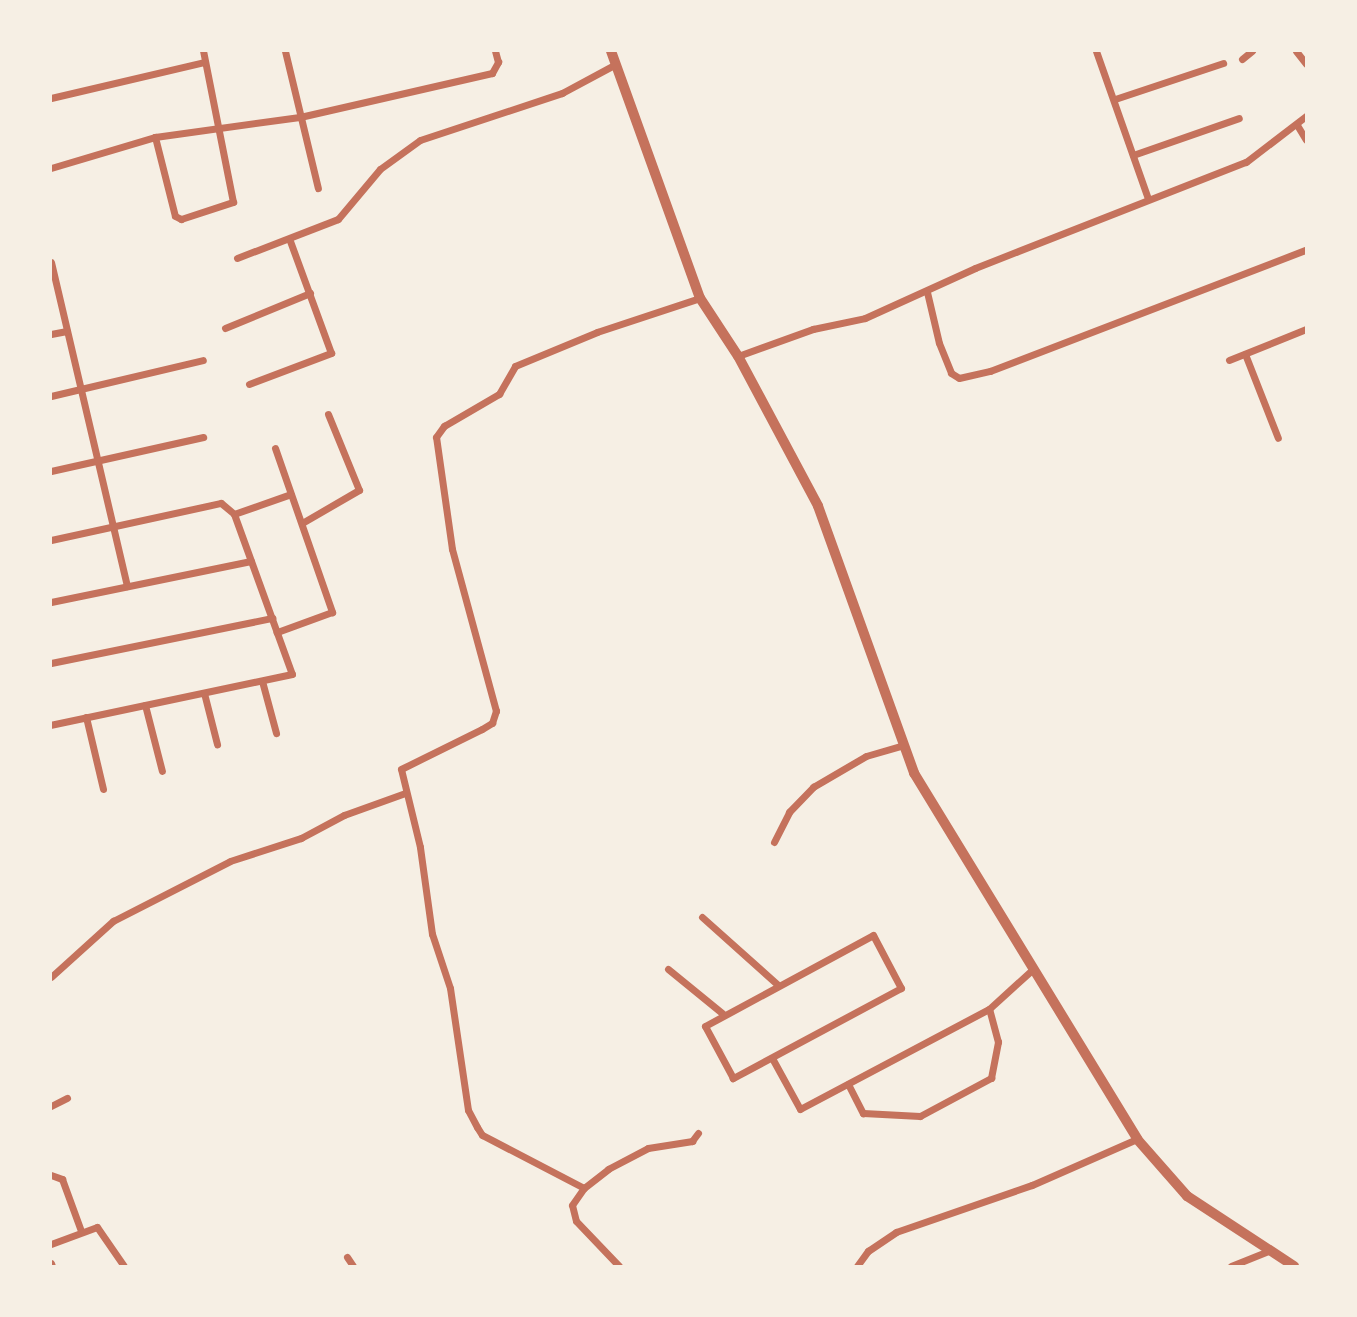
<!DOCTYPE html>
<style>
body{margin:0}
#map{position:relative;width:1357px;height:1317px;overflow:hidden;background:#f6efe4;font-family:Poppins,sans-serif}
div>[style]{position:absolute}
.minor>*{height:7px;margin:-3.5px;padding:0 3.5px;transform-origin:3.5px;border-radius:3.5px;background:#c5725c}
.tertiary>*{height:10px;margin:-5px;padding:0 5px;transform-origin:5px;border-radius:5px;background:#c5725c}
span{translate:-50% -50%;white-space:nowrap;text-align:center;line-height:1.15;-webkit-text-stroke:5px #f6efe4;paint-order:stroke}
.frame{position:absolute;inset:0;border:52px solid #f6efe4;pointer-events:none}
</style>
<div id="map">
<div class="minor">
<i style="left:285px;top:51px;width:141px;rotate:76.5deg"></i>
<i style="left:1096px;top:51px;width:157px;rotate:70.6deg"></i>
<i style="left:1296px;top:51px;width:16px;rotate:52deg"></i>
<i style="left:1242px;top:59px;width:13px;rotate:-39deg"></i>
<i style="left:51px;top:98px;width:157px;rotate:-13.2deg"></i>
<i style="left:1115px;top:99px;width:114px;rotate:-18.4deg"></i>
<i style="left:1297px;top:125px;width:17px;rotate:59deg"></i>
<i style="left:155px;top:137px;width:81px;rotate:75.8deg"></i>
<i style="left:175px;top:216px;width:7px;rotate:27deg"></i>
<i style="left:181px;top:219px;width:55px;rotate:-18.1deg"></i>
<i style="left:233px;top:202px;width:154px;rotate:-101.2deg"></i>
<i style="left:1133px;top:155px;width:112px;rotate:-19.2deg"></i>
<i style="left:51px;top:168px;width:109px;rotate:-16.6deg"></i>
<i style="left:155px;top:137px;width:146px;rotate:-7.9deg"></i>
<i style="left:300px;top:117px;width:197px;rotate:-12.9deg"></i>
<i style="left:492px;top:73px;width:13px;rotate:-61deg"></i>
<i style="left:498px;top:62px;width:11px;rotate:-105deg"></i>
<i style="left:237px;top:258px;width:108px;rotate:-21.1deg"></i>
<i style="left:338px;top:219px;width:65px;rotate:-50deg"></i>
<i style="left:380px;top:169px;width:49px;rotate:-35.9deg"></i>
<i style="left:420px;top:140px;width:150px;rotate:-18.3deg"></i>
<i style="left:562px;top:93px;width:61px;rotate:-28.2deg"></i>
<i style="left:51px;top:262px;width:333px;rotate:76.8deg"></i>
<i style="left:927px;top:292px;width:52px;rotate:76.8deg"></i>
<i style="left:939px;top:343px;width:32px;rotate:68deg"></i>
<i style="left:951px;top:373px;width:9px;rotate:32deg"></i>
<i style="left:959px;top:378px;width:32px;rotate:-13deg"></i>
<i style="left:990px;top:371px;width:338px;rotate:-21deg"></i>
<i style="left:225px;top:328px;width:92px;rotate:-22.4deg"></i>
<i style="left:51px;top:334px;width:16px;rotate:-11deg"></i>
<i style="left:1245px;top:354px;width:90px;rotate:68.6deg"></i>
<i style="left:738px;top:356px;width:80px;rotate:-19.8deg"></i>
<i style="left:813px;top:329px;width:53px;rotate:-11.9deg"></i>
<i style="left:865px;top:318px;width:121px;rotate:-24.4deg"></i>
<i style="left:975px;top:268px;width:291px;rotate:-21.4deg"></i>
<i style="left:1246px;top:162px;width:76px;rotate:-37.5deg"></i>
<i style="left:1229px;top:360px;width:83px;rotate:-21.9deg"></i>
<i style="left:249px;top:384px;width:88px;rotate:-20.7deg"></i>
<i style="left:331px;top:353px;width:119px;rotate:-110.1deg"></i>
<i style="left:51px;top:396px;width:156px;rotate:-13.3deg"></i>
<i style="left:275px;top:448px;width:174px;rotate:70.8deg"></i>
<i style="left:332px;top:612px;width:59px;rotate:160deg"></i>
<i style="left:51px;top:471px;width:156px;rotate:-12.6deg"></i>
<i style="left:234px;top:514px;width:60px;rotate:-19.3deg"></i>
<i style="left:302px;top:523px;width:66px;rotate:-30.1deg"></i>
<i style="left:359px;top:490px;width:82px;rotate:-112.2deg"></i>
<i style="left:51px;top:540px;width:174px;rotate:-12.3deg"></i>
<i style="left:221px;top:503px;width:17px;rotate:40deg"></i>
<i style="left:234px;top:514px;width:170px;rotate:70.1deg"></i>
<i style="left:292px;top:674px;width:246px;rotate:168.1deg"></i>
<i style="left:51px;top:602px;width:204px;rotate:-11.6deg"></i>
<i style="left:51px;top:663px;width:226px;rotate:-11.5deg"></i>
<i style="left:262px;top:681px;width:54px;rotate:74.9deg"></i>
<i style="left:204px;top:693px;width:53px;rotate:75.7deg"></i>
<i style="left:145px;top:705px;width:68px;rotate:75.6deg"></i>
<i style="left:86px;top:717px;width:74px;rotate:76.7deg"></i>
<i style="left:774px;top:842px;width:34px;rotate:-63deg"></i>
<i style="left:789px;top:812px;width:35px;rotate:-46deg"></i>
<i style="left:813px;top:787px;width:61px;rotate:-30.3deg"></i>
<i style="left:866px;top:756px;width:40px;rotate:-16deg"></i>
<i style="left:702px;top:917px;width:101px;rotate:41.8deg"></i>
<i style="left:873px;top:935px;width:60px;rotate:62.2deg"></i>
<i style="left:901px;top:988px;width:191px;rotate:151.8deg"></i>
<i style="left:733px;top:1078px;width:59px;rotate:-118.3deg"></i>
<i style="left:705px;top:1026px;width:191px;rotate:-28.4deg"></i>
<i style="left:668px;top:969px;width:70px;rotate:39.2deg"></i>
<i style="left:51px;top:977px;width:84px;rotate:-42.1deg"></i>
<i style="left:113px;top:921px;width:131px;rotate:-27.1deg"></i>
<i style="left:230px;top:861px;width:75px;rotate:-17.9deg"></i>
<i style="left:301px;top:838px;width:49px;rotate:-28.1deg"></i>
<i style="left:344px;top:815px;width:65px;rotate:-19.8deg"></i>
<i style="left:772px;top:1058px;width:58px;rotate:61.2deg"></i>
<i style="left:800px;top:1109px;width:214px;rotate:-27.9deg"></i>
<i style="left:989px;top:1009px;width:59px;rotate:-42.3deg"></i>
<i style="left:848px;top:1084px;width:33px;rotate:63deg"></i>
<i style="left:863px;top:1113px;width:57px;rotate:3deg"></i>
<i style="left:920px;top:1116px;width:81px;rotate:-28.2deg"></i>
<i style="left:991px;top:1078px;width:37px;rotate:-79deg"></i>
<i style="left:998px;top:1042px;width:34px;rotate:-105deg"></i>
<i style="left:51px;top:1106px;width:18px;rotate:-27deg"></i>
<i style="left:51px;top:1175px;width:12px;rotate:20deg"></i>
<i style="left:62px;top:1179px;width:55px;rotate:69.9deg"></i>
<i style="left:584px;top:1188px;width:115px;rotate:-152.5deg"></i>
<i style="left:482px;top:1135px;width:9px;rotate:-122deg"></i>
<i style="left:477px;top:1127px;width:19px;rotate:-118deg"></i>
<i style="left:468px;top:1110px;width:123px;rotate:-98.4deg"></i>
<i style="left:450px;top:988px;width:57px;rotate:-108.4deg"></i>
<i style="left:432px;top:934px;width:88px;rotate:-97.9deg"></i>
<i style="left:420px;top:847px;width:80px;rotate:-103.7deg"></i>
<i style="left:401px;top:769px;width:90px;rotate:-26.3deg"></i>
<i style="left:482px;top:729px;width:12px;rotate:-31deg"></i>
<i style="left:492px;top:723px;width:13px;rotate:-72deg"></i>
<i style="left:496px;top:711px;width:168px;rotate:-105.2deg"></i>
<i style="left:452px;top:549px;width:113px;rotate:-98.1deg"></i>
<i style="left:436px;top:437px;width:14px;rotate:-54deg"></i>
<i style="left:444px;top:426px;width:64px;rotate:-30.2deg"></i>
<i style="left:499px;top:394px;width:32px;rotate:-60deg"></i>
<i style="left:515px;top:366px;width:89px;rotate:-22.5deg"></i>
<i style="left:597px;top:332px;width:108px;rotate:-18.3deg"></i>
<i style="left:51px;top:1244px;width:49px;rotate:-20.3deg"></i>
<i style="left:97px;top:1227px;width:47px;rotate:55.3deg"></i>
<i style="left:347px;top:1257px;width:11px;rotate:56deg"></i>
<i style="left:51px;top:1263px;width:3px;rotate:72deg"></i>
<i style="left:619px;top:1266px;width:62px;rotate:-133.7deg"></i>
<i style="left:576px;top:1221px;width:16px;rotate:-104deg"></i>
<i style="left:572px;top:1205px;width:21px;rotate:-55deg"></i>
<i style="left:584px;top:1188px;width:31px;rotate:-38deg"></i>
<i style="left:608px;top:1169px;width:45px;rotate:-27.7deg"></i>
<i style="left:648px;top:1148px;width:45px;rotate:-9deg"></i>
<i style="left:692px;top:1141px;width:10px;rotate:-53deg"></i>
<i style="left:857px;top:1266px;width:19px;rotate:-54deg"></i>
<i style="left:868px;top:1251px;width:34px;rotate:-34deg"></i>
<i style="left:896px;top:1232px;width:144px;rotate:-19.1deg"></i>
<i style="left:1032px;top:1185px;width:115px;rotate:-23.7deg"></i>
<i style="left:1231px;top:1266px;width:43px;rotate:-21.8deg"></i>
</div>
<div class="tertiary">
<i style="left:611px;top:51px;width:263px;rotate:70.2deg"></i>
<i style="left:700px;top:298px;width:69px;rotate:56.8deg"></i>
<i style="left:738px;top:356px;width:170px;rotate:61.9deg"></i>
<i style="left:818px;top:506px;width:284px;rotate:70.2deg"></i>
<i style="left:914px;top:773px;width:429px;rotate:58.6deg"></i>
<i style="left:1137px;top:1139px;width:76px;rotate:48.7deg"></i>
<i style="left:1187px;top:1196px;width:128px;rotate:33.2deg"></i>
</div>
<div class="frame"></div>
</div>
